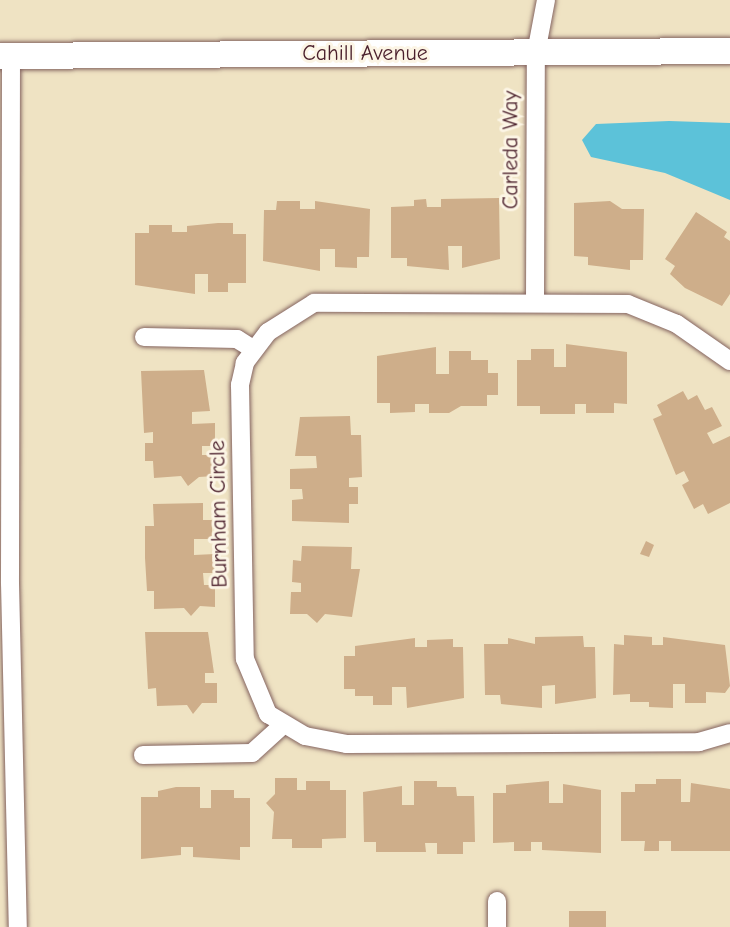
<!DOCTYPE html>
<style>
body{margin:0}
#map{position:relative;width:730px;height:927px;overflow:hidden;background:#efe3c3;font-family:"Comic Neue",sans-serif}
div>[style]{position:absolute}
.water>*{inset:0;background:#5cc2d9}
.building>*{inset:0;background:#ceae8a;transform-origin:0 0}
.roads{filter:drop-shadow(0 0 2px #846460) drop-shadow(0 0 2px #846460)}
.street>*{height:18px;margin:-9px;padding:0 9px;transform-origin:9px;border-radius:9px;background:#fff}
.secondary>*{height:26px;margin:-13px;padding:0 13px;transform-origin:13px;border-radius:13px;background:#fff}
span{translate:-50% -50%;white-space:nowrap;text-align:center;line-height:1.15;-webkit-text-stroke:6px #fcf5e5;paint-order:stroke}
.street-label{font-size:22px;color:#4a1f2b}
</style>
<div id="map">
<div class="water">
<i style="clip-path:polygon(669px 121px,730px 123px,730px 200px,665px 173px,591px 157px,582px 140px,596px 124px)"></i>
</div>
<div class="building">
<i style="clip-path:polygon(499px 198px,500px 259px,462px 268px,462px 246px,448px 246px,449px 270px,407px 266px,407px 258px,391px 258px,391px 207px,414px 206px,414px 200px,426px 199px,427px 207px,441px 207px,441px 199px)"></i>
<i style="clip-path:polygon(277px 201px,300px 201px,300px 209px,315px 209px,315px 201px,370px 209px,369px 257px,357px 257px,357px 268px,335px 267px,335px 249px,320px 249px,320px 271px,263px 261px,264px 210px,276px 210px)"></i>
<i style="clip-path:polygon(610px 201px,622px 209px,644px 209px,643px 260px,630px 260px,630px 270px,588px 265px,588px 257px,574px 256px,574px 203px)"></i>
<i style="clip-path:polygon(696px 212px,727px 232px,724px 237px,730px 241px,730px 294px,722px 306px,685px 288px,670px 274px,675px 266px,665px 259px)"></i>
<i style="clip-path:polygon(218px 223px,233px 223px,233px 234px,246px 234px,246px 283px,228px 283px,228px 292px,208px 292px,208px 274px,195px 274px,195px 294px,135px 285px,135px 233px,149px 233px,149px 225px,172px 225px,172px 232px,187px 232px,187px 226px)"></i>
<i style="clip-path:polygon(566px 344px,627px 352px,627px 404px,614px 403px,614px 413px,586px 413px,586px 404px,575px 404px,575px 414px,540px 414px,540px 406px,517px 406px,517px 360px,531px 360px,531px 349px,554px 349px,554px 367px,566px 367px)"></i>
<i style="clip-path:polygon(436px 347px,436px 374px,449px 374px,449px 351px,471px 351px,471px 360px,488px 360px,488px 373px,498px 373px,498px 395px,487px 395px,487px 406px,461px 406px,449px 413px,429px 413px,429px 404px,415px 404px,415px 412px,390px 413px,390px 403px,377px 403px,377px 356px)"></i>
<i style="clip-path:polygon(204px 370px,210px 411px,192px 412px,192px 424px,215px 423px,215px 446px,202px 446px,202px 455px,214px 455px,214px 476px,199px 477px,188px 486px,181px 476px,154px 478px,153px 461px,145px 461px,145px 443px,153px 443px,153px 432px,144px 433px,141px 371px)"></i>
<i style="clip-path:polygon(683px 391px,688px 400px,697px 395px,705px 410px,712px 407px,722px 426px,707px 433px,713px 444px,730px 436px,730px 503px,708px 514px,703px 504px,694px 509px,682px 485px,689px 481px,684px 471px,676px 475px,653px 419px,662px 415px,657px 405px)"></i>
<i style="clip-path:polygon(350px 416px,351px 435px,361px 435px,362px 477px,349px 478px,349px 487px,358px 487px,358px 504px,349px 504px,349px 523px,292px 521px,292px 500px,303px 499px,302px 489px,290px 489px,290px 469px,317px 468px,316px 456px,295px 456px,300px 417px)"></i>
<i style="clip-path:polygon(203px 503px,203px 520px,212px 520px,212px 539px,194px 539px,194px 555px,215px 554px,215px 573px,203px 573px,204px 585px,215px 585px,215px 607px,200px 606px,191px 616px,184px 608px,154px 609px,154px 591px,147px 591px,145px 558px,145px 526px,154px 526px,153px 504px)"></i>
<i style="clip-path:polygon(646px 541px,654px 545px,649px 557px,640px 554px)"></i>
<i style="clip-path:polygon(302px 546px,352px 547px,351px 569px,360px 569px,352px 617px,325px 614px,317px 623px,307px 614px,290px 614px,291px 592px,301px 592px,301px 583px,292px 582px,293px 560px,301px 561px)"></i>
<i style="clip-path:polygon(145px 632px,208px 632px,214px 673px,205px 673px,205px 683px,217px 683px,217px 703px,202px 703px,193px 714px,187px 705px,157px 706px,156px 688px,148px 689px)"></i>
<i style="clip-path:polygon(624px 635px,652px 637px,652px 645px,663px 645px,663px 637px,725px 645px,730px 686px,725px 693px,706px 692px,706px 703px,685px 703px,685px 684px,673px 684px,673px 708px,649px 707px,649px 702px,630px 702px,630px 694px,613px 695px,614px 644px,624px 645px)"></i>
<i style="clip-path:polygon(583px 636px,584px 647px,595px 647px,596px 698px,555px 704px,555px 685px,542px 686px,542px 708px,501px 704px,500px 695px,485px 695px,484px 644px,508px 644px,508px 638px,535px 644px,535px 637px)"></i>
<i style="clip-path:polygon(415px 638px,415px 647px,427px 647px,427px 640px,453px 639px,453px 647px,463px 647px,464px 698px,407px 708px,406px 687px,392px 687px,392px 705px,373px 705px,373px 696px,355px 696px,355px 689px,344px 689px,344px 656px,355px 656px,355px 646px)"></i>
<i style="clip-path:polygon(275px 778px,297px 778px,297px 790px,306px 790px,306px 781px,330px 781px,330px 790px,346px 790px,346px 838px,322px 839px,322px 848px,292px 848px,292px 839px,272px 839px,274px 812px,266px 803px,275px 794px)"></i>
<i style="clip-path:polygon(656px 779px,681px 779px,681px 802px,690px 802px,691px 783px,730px 789px,730px 851px,671px 851px,671px 841px,659px 841px,659px 851px,644px 851px,645px 841px,621px 841px,621px 792px,635px 792px,635px 784px,656px 784px)"></i>
<i style="clip-path:polygon(414px 781px,437px 781px,437px 787px,456px 787px,457px 796px,474px 796px,475px 842px,463px 842px,463px 854px,437px 854px,437px 843px,425px 843px,426px 852px,376px 852px,376px 842px,364px 842px,363px 792px,402px 786px,402px 805px,414px 805px)"></i>
<i style="clip-path:polygon(549px 781px,549px 803px,563px 803px,563px 784px,601px 790px,601px 853px,542px 850px,542px 842px,531px 842px,531px 851px,514px 851px,514px 842px,493px 843px,493px 793px,506px 793px,506px 785px)"></i>
<i style="clip-path:polygon(176px 787px,200px 787px,200px 808px,211px 808px,211px 790px,234px 790px,234px 798px,250px 798px,250px 847px,240px 847px,240px 860px,193px 857px,193px 847px,181px 847px,181px 855px,141px 859px,141px 797px,158px 797px,158px 791px)"></i>
<i style="left:569px;top:911px;width:37px;height:16px"></i>
</div>
<div class="roads">
<div class="street">
<i style="left:11px;top:56px;width:527px;rotate:90.11deg"></i>
<i style="left:10px;top:583px;width:344px;rotate:88.7deg"></i>
<i style="left:535px;top:302px;width:249px;rotate:-89.8deg"></i>
<i style="left:536px;top:53px;width:54px;rotate:-79.3deg"></i>
<i style="left:144px;top:337px;width:93px;rotate:1.2deg"></i>
<i style="left:237px;top:339px;width:19px;rotate:32deg"></i>
<i style="left:730px;top:361px;width:65px;rotate:-145.1deg"></i>
<i style="left:677px;top:324px;width:53px;rotate:-157.8deg"></i>
<i style="left:628px;top:304px;width:314px;rotate:-179.8deg"></i>
<i style="left:314px;top:303px;width:54px;rotate:147.8deg"></i>
<i style="left:268px;top:332px;width:39px;rotate:127deg"></i>
<i style="left:245px;top:363px;width:23px;rotate:103deg"></i>
<i style="left:240px;top:385px;width:274px;rotate:89deg"></i>
<i style="left:245px;top:659px;width:60px;rotate:67.3deg"></i>
<i style="left:268px;top:714px;width:43px;rotate:30.7deg"></i>
<i style="left:305px;top:736px;width:43px;rotate:10.8deg"></i>
<i style="left:347px;top:744px;width:352px;rotate:-0.3deg"></i>
<i style="left:699px;top:742px;width:32px;rotate:-16deg"></i>
<i style="left:143px;top:755px;width:109px;rotate:-1.1deg"></i>
<i style="left:252px;top:753px;width:43px;rotate:-42.2deg"></i>
<i style="left:497px;top:901px;width:26px;rotate:90deg"></i>
</div>
<div class="secondary">
<i style="left:0;top:56px;width:730px;rotate:-0.39deg"></i>
</div>
</div>
<div class="street-label">
<span style="left:365px;top:54px">Cahill Avenue</span>
<span style="left:511px;top:150px;rotate:-90deg">Carleda Way</span>
<span style="left:219px;top:514px;rotate:-91deg">Burnham Circle</span>
</div>
</div>
